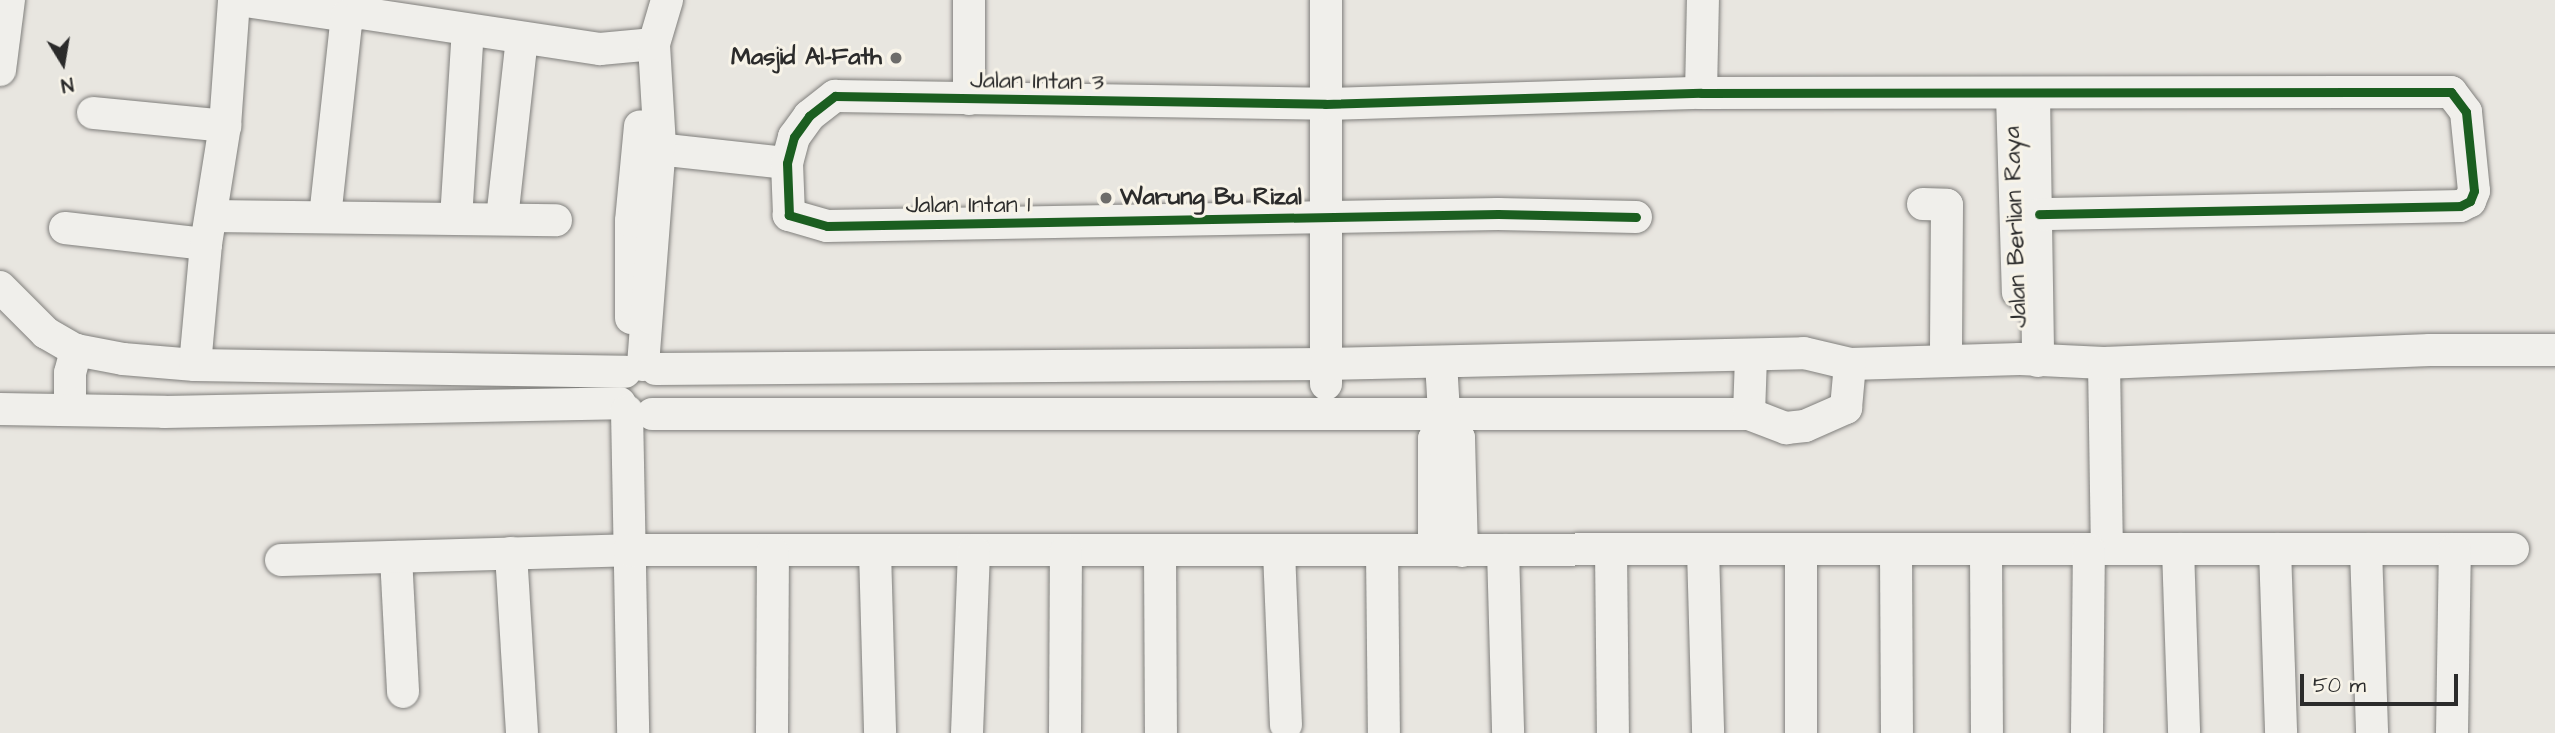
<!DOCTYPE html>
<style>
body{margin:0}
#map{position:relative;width:2555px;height:733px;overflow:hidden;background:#e8e6e0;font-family:"Architects Daughter",sans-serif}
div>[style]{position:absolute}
.roads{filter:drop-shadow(0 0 2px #807f7c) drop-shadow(0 0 2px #807f7c)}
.minor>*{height:32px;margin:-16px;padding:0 16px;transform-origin:16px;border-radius:16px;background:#f0efeb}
.cycleway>*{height:9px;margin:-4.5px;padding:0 4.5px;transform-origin:4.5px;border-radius:4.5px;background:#1b5e20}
.dots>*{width:19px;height:19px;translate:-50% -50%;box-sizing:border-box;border:4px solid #f7f3e8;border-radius:50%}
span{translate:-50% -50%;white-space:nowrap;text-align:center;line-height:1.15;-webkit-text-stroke:6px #f7f3e8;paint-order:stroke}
.poi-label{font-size:24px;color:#2b2b2b;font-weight:700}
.right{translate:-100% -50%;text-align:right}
.left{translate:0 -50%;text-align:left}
.street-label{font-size:24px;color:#2b2b2b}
.north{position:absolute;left:28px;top:28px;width:70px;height:70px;-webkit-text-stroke:5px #f7f3e8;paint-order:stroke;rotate:169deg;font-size:19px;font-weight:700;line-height:28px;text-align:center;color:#2b2b2b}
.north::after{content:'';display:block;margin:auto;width:24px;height:32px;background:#2b2b2b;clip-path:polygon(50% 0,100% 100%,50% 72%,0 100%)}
.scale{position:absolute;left:2300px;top:674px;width:158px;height:32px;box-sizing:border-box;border:4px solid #2b2b2b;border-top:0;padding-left:9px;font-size:21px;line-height:24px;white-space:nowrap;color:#2b2b2b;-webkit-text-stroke:5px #f7f3e8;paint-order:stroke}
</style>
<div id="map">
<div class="roads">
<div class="minor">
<i style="left:239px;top:0;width:109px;rotate:8.4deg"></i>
<i style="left:969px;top:0;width:99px;rotate:90deg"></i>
<i style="left:1326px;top:0;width:384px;rotate:90deg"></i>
<i style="left:0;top:70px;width:71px;rotate:-82.7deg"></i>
<i style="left:1701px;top:93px;width:93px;rotate:-88.8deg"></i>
<i style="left:2012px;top:95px;width:197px;rotate:88.3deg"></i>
<i style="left:2034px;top:95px;width:266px;rotate:89.1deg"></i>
<i style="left:93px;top:113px;width:133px;rotate:5.6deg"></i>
<i style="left:639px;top:147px;width:149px;rotate:6.2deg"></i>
<i style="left:1923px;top:204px;width:24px;rotate:2deg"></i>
<i style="left:1947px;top:205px;width:155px;rotate:90.4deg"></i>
<i style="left:211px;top:216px;width:345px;rotate:0.7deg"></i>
<i style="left:325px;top:217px;width:202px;rotate:-83.8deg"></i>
<i style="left:347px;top:16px;width:14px;rotate:-12deg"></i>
<i style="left:361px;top:13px;width:242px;rotate:8.6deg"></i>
<i style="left:600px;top:49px;width:54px;rotate:-5.3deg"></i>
<i style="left:1636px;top:217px;width:138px;rotate:-178.8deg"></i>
<i style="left:1498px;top:214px;width:671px;rotate:178.98deg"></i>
<i style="left:827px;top:226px;width:40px;rotate:-164deg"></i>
<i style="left:789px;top:215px;width:52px;rotate:-92.2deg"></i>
<i style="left:787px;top:163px;width:27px;rotate:-75deg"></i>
<i style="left:794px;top:137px;width:26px;rotate:-54deg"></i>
<i style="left:809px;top:116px;width:33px;rotate:-38deg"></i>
<i style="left:835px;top:96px;width:490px;rotate:0.9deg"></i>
<i style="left:1325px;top:104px;width:376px;rotate:-1.7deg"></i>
<i style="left:1701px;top:93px;width:750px;rotate:-0.08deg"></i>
<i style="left:2451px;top:92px;width:25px;rotate:53deg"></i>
<i style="left:2466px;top:112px;width:79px;rotate:84.2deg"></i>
<i style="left:2474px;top:191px;width:11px;rotate:112deg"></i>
<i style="left:2470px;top:201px;width:11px;rotate:153deg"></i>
<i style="left:2460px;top:206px;width:421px;rotate:178.9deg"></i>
<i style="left:456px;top:219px;width:189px;rotate:-86.4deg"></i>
<i style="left:502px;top:219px;width:182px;rotate:-83.7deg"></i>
<i style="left:65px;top:228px;width:142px;rotate:6.5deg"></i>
<i style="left:0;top:287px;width:65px;rotate:45deg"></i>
<i style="left:46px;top:333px;width:34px;rotate:30deg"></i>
<i style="left:76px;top:350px;width:48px;rotate:10.8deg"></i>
<i style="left:123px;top:359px;width:72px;rotate:4.8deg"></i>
<i style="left:195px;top:365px;width:430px;rotate:0.9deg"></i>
<i style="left:631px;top:318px;width:97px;rotate:-90deg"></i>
<i style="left:631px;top:221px;width:95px;rotate:-84.6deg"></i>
<i style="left:1441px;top:362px;width:50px;rotate:86.6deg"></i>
<i style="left:1444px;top:412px;width:30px;rotate:60deg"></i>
<i style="left:1459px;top:438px;width:113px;rotate:88.5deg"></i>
<i style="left:2104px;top:363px;width:186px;rotate:89.1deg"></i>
<i style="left:195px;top:365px;width:121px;rotate:-84.8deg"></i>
<i style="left:206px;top:244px;width:120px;rotate:-80.9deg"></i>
<i style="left:225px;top:126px;width:126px;rotate:-85.9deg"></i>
<i style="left:643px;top:365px;width:220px;rotate:-85.6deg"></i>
<i style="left:660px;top:146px;width:102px;rotate:-93.4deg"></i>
<i style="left:654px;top:44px;width:46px;rotate:-73.5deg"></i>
<i style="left:656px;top:369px;width:670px;rotate:-0.43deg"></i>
<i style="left:1326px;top:364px;width:478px;rotate:-1.3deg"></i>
<i style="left:1804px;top:353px;width:47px;rotate:13.4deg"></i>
<i style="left:1850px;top:364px;width:170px;rotate:-1.7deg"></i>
<i style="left:2020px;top:359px;width:84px;rotate:2.7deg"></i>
<i style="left:2104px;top:363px;width:326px;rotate:-2.3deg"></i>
<i style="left:2430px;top:350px;width:125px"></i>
<i style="left:70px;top:408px;width:35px;rotate:-90deg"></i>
<i style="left:70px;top:373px;width:24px;rotate:-75deg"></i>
<i style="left:0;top:409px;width:164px;rotate:1deg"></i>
<i style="left:164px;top:412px;width:456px;rotate:-1.1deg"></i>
<i style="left:627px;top:411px;width:322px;rotate:88.9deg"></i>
<i style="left:652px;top:414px;width:1097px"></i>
<i style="left:1749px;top:414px;width:56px;rotate:-88deg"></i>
<i style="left:1749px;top:414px;width:40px;rotate:21deg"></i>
<i style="left:1786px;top:428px;width:19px;rotate:-6deg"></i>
<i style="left:1805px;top:426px;width:45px;rotate:-23.7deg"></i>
<i style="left:1846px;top:408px;width:44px;rotate:-84.8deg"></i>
<i style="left:2178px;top:549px;width:183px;rotate:88.1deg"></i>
<i style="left:2275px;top:549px;width:184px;rotate:88.1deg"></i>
<i style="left:2366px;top:549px;width:184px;rotate:88.1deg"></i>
<i style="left:1434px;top:550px;width:111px;rotate:-90deg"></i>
<i style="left:1434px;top:439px;width:22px;rotate:-60deg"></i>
<i style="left:1503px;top:550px;width:183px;rotate:88.4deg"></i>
<i style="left:1611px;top:550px;width:183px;rotate:89.4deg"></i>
<i style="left:1703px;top:550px;width:183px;rotate:88.4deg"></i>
<i style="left:1801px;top:550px;width:183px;rotate:90deg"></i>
<i style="left:1896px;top:550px;width:183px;rotate:89.7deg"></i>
<i style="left:1986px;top:550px;width:183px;rotate:89.7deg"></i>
<i style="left:875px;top:551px;width:182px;rotate:88.4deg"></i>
<i style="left:1160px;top:551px;width:182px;rotate:89.7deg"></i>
<i style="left:1279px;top:551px;width:174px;rotate:87.7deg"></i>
<i style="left:1382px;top:551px;width:182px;rotate:89.4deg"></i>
<i style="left:511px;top:553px;width:180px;rotate:86.5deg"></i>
<i style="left:396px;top:557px;width:135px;rotate:87deg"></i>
<i style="left:281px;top:560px;width:349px;rotate:-1.6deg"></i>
<i style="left:630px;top:550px;width:1883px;rotate:-0.03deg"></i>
<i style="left:772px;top:733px;width:181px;rotate:-89.7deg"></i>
<i style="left:967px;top:733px;width:182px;rotate:-87.8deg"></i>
<i style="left:1065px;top:733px;width:182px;rotate:-89.7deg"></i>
<i style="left:2087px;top:733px;width:183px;rotate:-89.4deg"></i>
<i style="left:2452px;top:733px;width:184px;rotate:-89.1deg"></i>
</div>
</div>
<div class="cycleway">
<i style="left:1636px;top:217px;width:138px;rotate:-178.8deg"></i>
<i style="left:1498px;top:214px;width:671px;rotate:178.98deg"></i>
<i style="left:827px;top:226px;width:40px;rotate:-164deg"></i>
<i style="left:789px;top:215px;width:52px;rotate:-92.2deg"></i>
<i style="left:787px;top:163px;width:27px;rotate:-75deg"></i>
<i style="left:794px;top:137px;width:26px;rotate:-54deg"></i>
<i style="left:809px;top:116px;width:33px;rotate:-38deg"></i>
<i style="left:835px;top:96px;width:490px;rotate:0.9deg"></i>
<i style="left:1325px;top:104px;width:376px;rotate:-1.7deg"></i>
<i style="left:1701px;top:93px;width:750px;rotate:-0.08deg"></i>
<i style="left:2451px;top:92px;width:25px;rotate:53deg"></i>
<i style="left:2466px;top:112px;width:79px;rotate:84.2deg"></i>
<i style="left:2474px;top:191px;width:11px;rotate:112deg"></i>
<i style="left:2470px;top:201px;width:11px;rotate:153deg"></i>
<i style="left:2460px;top:206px;width:421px;rotate:178.9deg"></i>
</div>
<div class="dots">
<i style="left:896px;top:58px;background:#6d6c6a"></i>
<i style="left:1106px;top:198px;background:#6d6c6a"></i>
</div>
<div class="poi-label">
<span class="right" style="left:882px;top:58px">Masjid Al-Fath</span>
<span class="left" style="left:1120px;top:198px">Warung Bu Rizal</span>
</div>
<div class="street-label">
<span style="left:1037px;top:82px;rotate:1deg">Jalan Intan 3</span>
<span style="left:968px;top:206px">Jalan Intan 1</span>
<span style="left:2016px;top:227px;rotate:-92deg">Jalan Berlian Raya</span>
</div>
<div class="north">N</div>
<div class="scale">50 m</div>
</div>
